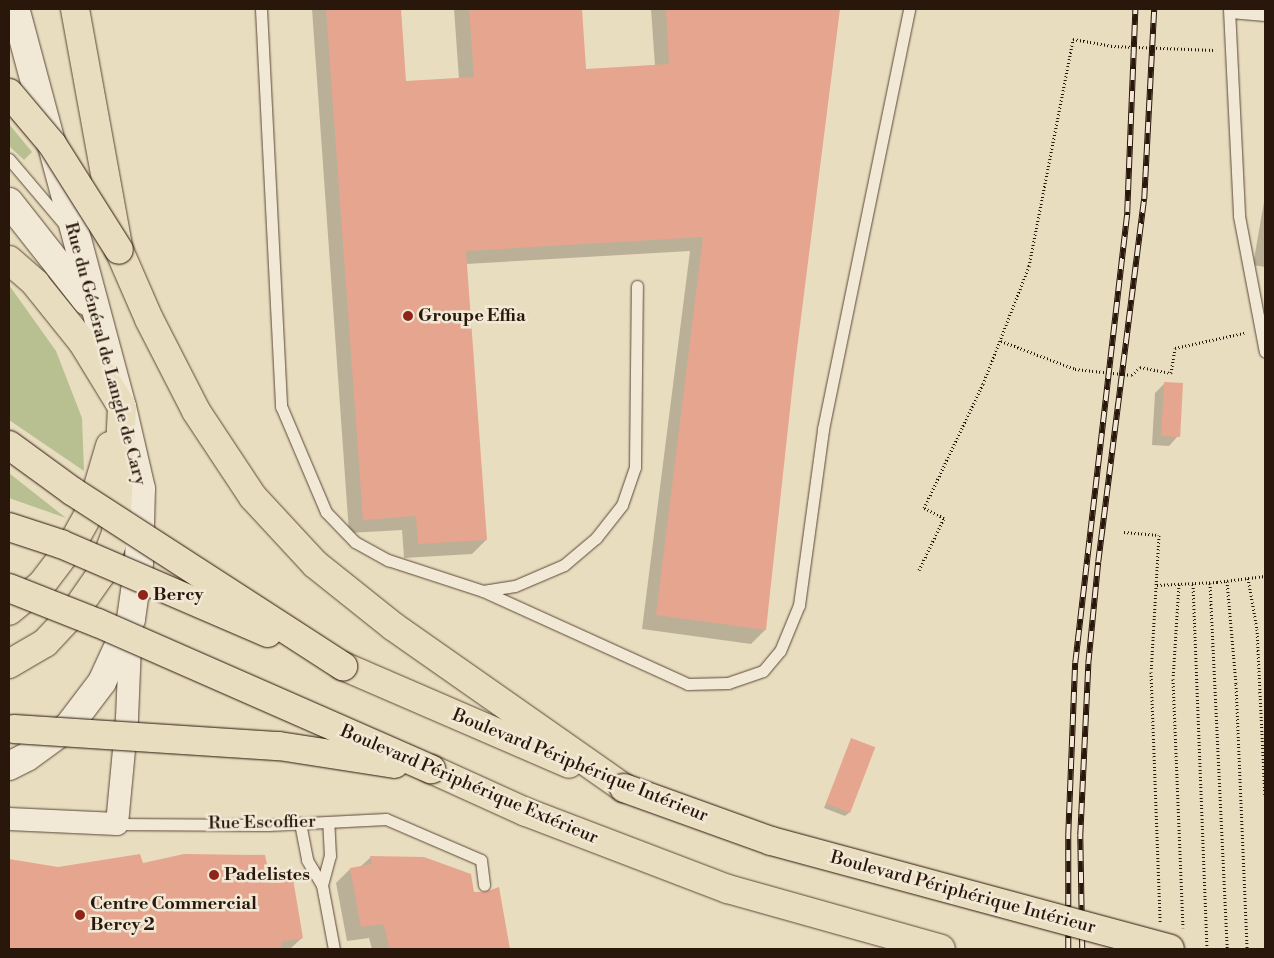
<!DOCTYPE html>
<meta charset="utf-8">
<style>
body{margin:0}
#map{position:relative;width:1274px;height:958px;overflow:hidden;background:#e9ddbf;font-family:"Libre Bodoni",serif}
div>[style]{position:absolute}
.green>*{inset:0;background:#b8c091}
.shadow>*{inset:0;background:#0003}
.building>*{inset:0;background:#e6a58f;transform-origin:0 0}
.path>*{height:3px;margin-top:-1.5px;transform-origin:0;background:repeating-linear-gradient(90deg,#2a170c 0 1px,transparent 0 3.5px)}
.roads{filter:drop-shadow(0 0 1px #5a4839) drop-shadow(0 0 1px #5a4839)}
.lane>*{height:11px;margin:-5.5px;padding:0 5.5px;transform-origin:5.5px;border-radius:5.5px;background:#f1e9d5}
.street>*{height:22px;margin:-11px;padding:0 11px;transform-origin:11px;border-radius:11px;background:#f1e9d5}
.secondary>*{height:28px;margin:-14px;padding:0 14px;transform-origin:14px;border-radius:14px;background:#f1e9d5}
.highway>*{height:28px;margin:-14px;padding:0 14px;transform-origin:14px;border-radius:14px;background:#e9ddbf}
.rail>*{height:5.5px;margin-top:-2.75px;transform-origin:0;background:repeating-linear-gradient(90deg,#f1e9d5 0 11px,#2a170c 0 22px);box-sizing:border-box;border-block:1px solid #2a170c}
.bridges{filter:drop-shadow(0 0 1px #2a170c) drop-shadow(0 0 1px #2a170c)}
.highway-bridge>*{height:28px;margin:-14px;padding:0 14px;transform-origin:14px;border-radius:14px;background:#e9ddbf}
.dots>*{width:14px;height:14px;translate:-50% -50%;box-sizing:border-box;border:2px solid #f1e9d5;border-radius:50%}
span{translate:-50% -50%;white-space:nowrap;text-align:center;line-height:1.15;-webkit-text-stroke:5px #f1e9d5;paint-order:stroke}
.poi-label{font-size:18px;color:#2a170c;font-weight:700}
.left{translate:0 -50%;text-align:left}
.street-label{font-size:18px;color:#2a170c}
.frame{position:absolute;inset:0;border:10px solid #2a170c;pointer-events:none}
</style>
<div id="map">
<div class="green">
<i style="clip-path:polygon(9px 124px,32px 152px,24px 160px,9px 146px)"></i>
<i style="clip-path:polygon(9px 285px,56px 351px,82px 418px,84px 471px,9px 420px)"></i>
<i style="clip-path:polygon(9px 473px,66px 518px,9px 498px)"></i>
</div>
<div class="shadow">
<i style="clip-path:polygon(312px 9px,400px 9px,405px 83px,459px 79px,454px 9px,581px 9px,585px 71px,655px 66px,651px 9px,839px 9px,793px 373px,765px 630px,751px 644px,642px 629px,690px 251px,466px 264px,486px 540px,472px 554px,404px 558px,402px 530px,349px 533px)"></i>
<i style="clip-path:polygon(1265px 196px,1265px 267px,1253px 265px)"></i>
<i style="clip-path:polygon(1164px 384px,1178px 436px,1169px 446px,1152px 445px,1155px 393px)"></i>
<i style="clip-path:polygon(852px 740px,850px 812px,845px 816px,824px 808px)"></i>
<i style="clip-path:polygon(371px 857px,472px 893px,486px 894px,498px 888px,509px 949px,372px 949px,369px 938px,347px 941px,336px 883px,350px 869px,360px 867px)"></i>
<i style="clip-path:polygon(9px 861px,58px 868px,142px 865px,270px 884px,302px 938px,290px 949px,9px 949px)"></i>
</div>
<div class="building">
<i style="clip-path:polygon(326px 9px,401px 9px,406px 81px,474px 77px,469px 9px,582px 9px,586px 69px,669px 64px,666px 9px,840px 9px,794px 373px,766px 630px,656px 615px,703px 237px,466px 251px,487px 540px,418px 544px,416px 516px,363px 520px)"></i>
<i style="left:1164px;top:382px;width:19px;height:54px;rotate:3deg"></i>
<i style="left:851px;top:738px;width:26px;height:70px;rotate:21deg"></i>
<i style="clip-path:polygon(140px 854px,143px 863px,184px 854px,265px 855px,271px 882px,293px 879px,303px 938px,281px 942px,282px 949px,9px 949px,9px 859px,58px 867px)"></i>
<i style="clip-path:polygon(370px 856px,424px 857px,471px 874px,474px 892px,485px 892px,499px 887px,510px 949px,389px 949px,384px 924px,361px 927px,350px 868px,372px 864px)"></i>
</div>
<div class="path">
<i style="left:1001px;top:341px;width:79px;rotate:20.7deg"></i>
<i style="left:1075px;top:369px;width:57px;rotate:6deg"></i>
<i style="left:1132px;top:375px;width:11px;rotate:-45deg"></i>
<i style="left:1140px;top:367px;width:32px;rotate:11deg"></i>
<i style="left:1171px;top:373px;width:25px;rotate:-81deg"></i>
<i style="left:1175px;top:348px;width:71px;rotate:-12.3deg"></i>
<i style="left:1124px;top:532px;width:35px;rotate:5deg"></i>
<i style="left:1159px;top:535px;width:137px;rotate:93.3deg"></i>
<i style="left:1151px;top:672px;width:250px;rotate:87.9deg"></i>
<i style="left:919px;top:570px;width:58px;rotate:-64.3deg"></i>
<i style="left:944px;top:518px;width:22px;rotate:-153deg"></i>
<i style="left:924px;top:508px;width:137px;rotate:-64.6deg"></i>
<i style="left:983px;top:384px;width:127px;rotate:-68.7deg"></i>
<i style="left:1029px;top:266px;width:231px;rotate:-79deg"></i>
<i style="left:1073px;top:39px;width:39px;rotate:10deg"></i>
<i style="left:1111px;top:46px;width:103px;rotate:2.2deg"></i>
<i style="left:1248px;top:578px;width:52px;rotate:80deg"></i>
<i style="left:1257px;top:629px;width:167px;rotate:87.3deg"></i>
<i style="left:1227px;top:581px;width:103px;rotate:85deg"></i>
<i style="left:1236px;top:684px;width:265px;rotate:87.6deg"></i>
<i style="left:1210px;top:583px;width:366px;rotate:87.3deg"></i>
<i style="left:1179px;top:584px;width:95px;rotate:93.6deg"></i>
<i style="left:1173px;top:679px;width:249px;rotate:87.7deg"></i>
<i style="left:1193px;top:584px;width:365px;rotate:87.8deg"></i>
<i style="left:1157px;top:585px;width:60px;rotate:-2.9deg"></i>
<i style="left:1217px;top:582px;width:48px;rotate:-7.1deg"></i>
</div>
<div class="roads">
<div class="lane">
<i style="left:261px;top:9px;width:398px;rotate:87.1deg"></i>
<i style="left:281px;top:406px;width:115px;rotate:67deg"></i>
<i style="left:326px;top:512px;width:42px;rotate:46deg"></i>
<i style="left:355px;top:542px;width:38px;rotate:29deg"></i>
<i style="left:388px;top:560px;width:100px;rotate:18.1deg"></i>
<i style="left:483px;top:591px;width:32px;rotate:-9deg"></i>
<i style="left:515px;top:586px;width:53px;rotate:-23.2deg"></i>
<i style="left:564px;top:565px;width:42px;rotate:-40.2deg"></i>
<i style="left:596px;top:538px;width:42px;rotate:-51.8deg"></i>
<i style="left:622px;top:505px;width:40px;rotate:-71.1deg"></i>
<i style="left:635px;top:467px;width:181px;rotate:-89.4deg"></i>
<i style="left:1229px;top:9px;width:207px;rotate:87.2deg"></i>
<i style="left:1239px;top:216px;width:138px;rotate:79.2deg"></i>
<i style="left:1230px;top:12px;width:35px;rotate:5deg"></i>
<i style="left:9px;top:159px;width:87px;rotate:49.7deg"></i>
<i style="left:483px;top:591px;width:225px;rotate:24.4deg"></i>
<i style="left:688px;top:684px;width:40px;rotate:-1.4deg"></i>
<i style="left:728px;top:683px;width:37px;rotate:-19deg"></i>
<i style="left:763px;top:671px;width:26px;rotate:-50deg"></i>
<i style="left:780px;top:651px;width:50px;rotate:-67.6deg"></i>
<i style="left:799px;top:605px;width:178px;rotate:-82.2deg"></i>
<i style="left:823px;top:429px;width:429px;rotate:-78.4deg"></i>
<i style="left:300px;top:823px;width:38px;rotate:79deg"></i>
<i style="left:307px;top:860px;width:29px;rotate:59deg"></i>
<i style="left:322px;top:885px;width:65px;rotate:79.4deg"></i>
<i style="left:117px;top:824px;width:151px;rotate:0.4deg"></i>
<i style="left:268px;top:825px;width:118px;rotate:-2.9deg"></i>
<i style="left:386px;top:819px;width:103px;rotate:23.3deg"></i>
<i style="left:481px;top:860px;width:25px;rotate:83deg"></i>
<i style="left:322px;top:885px;width:30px;rotate:-75deg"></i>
<i style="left:330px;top:856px;width:34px;rotate:-93deg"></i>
</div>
<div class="street">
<i style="left:9px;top:819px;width:108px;rotate:2.7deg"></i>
<i style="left:117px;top:824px;width:106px;rotate:-84.6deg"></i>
<i style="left:127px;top:718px;width:94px;rotate:-87.6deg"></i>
</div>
<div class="secondary">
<i style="left:9px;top:202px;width:126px;rotate:51.8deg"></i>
<i style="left:9px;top:766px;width:20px;rotate:-27deg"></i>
<i style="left:27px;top:757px;width:51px;rotate:-36.2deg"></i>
<i style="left:68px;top:727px;width:56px;rotate:-52.9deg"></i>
<i style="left:102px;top:682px;width:69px;rotate:-65.3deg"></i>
<i style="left:131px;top:619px;width:57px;rotate:-81.9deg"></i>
<i style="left:139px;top:563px;width:74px;rotate:-88.5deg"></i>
<i style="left:141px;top:489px;width:84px;rotate:-103deg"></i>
<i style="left:122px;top:407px;width:412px;rotate:-105deg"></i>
</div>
<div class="highway">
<i style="left:75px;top:9px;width:245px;rotate:79.7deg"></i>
<i style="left:119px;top:250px;width:75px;rotate:66.5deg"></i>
<i style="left:149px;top:319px;width:103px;rotate:62.9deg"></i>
<i style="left:196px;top:411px;width:103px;rotate:56.5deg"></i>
<i style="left:253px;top:497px;width:91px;rotate:47.2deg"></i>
<i style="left:315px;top:564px;width:101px;rotate:38.6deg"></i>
<i style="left:394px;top:627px;width:281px;rotate:35deg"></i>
<i style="left:9px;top:260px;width:35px;rotate:41deg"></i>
<i style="left:35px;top:283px;width:77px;rotate:51.3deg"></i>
<i style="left:83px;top:343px;width:75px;rotate:58.6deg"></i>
<i style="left:122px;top:407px;width:126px;rotate:92.7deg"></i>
<i style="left:116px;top:533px;width:44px;rotate:110.1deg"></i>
<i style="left:101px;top:574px;width:44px;rotate:124.8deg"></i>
<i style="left:76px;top:610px;width:45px;rotate:133.2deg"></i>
<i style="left:45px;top:643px;width:42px;rotate:149.7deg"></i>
<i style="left:9px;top:611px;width:43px;rotate:-39.3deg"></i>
<i style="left:42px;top:584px;width:48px;rotate:-52.7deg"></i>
<i style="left:71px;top:546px;width:41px;rotate:-60.9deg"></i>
<i style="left:91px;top:510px;width:67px;rotate:-73.5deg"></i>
<i style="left:343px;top:666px;width:246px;rotate:23.4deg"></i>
<i style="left:431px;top:769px;width:104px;rotate:24.4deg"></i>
<i style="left:526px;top:812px;width:216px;rotate:20.9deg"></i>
<i style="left:728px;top:889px;width:221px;rotate:15.7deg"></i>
</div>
</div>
<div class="rail">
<i style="left:1068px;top:949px;width:114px;rotate:-90deg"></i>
<i style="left:1068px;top:835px;width:172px;rotate:-87.7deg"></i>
<i style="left:1075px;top:663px;width:454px;rotate:-83.4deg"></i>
<i style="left:1127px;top:212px;width:203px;rotate:-87.7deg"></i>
<i style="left:1082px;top:949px;width:113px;rotate:-91deg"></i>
<i style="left:1080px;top:836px;width:172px;rotate:-87.3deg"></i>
<i style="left:1088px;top:664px;width:102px;rotate:-84.4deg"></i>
<i style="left:1098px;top:562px;width:366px;rotate:-82.8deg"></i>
<i style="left:1144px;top:199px;width:190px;rotate:-87deg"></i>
</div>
<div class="bridges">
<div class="highway-bridge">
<i style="left:9px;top:93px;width:67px;rotate:49.9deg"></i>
<i style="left:52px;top:144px;width:125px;rotate:57.7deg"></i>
<i style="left:9px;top:445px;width:78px;rotate:36.1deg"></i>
<i style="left:72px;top:491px;width:323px;rotate:32.9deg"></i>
<i style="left:9px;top:527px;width:55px;rotate:18.1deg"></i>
<i style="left:61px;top:544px;width:225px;rotate:23.3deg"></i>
<i style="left:9px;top:588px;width:96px;rotate:21.5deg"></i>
<i style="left:98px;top:623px;width:364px;rotate:23.7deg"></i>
<i style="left:14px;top:729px;width:266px;rotate:3.7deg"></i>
<i style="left:279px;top:746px;width:117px;rotate:8.8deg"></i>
<i style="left:624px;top:788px;width:156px;rotate:19.8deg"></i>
<i style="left:771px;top:841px;width:413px;rotate:15.1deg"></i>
</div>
</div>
<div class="dots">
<i style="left:408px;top:316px;background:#8f2418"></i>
<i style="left:143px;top:595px;background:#8f2418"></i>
<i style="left:214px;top:875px;background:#8f2418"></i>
<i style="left:80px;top:915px;background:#8f2418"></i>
</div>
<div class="poi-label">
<span class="left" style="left:418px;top:316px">Groupe Effia</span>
<span class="left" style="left:153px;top:595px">Bercy</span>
<span class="left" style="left:224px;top:875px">Padelistes</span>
<span class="left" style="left:90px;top:915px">Centre Commercial<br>Bercy 2</span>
</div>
<div class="street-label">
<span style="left:105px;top:354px;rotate:75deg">Rue du Général de Langle de Cary</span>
<span style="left:580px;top:766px;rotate:22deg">Boulevard Périphérique Intérieur</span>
<span style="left:469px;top:785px;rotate:23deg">Boulevard Périphérique Extérieur</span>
<span style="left:262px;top:823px;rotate:-1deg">Rue Escoffier</span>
<span style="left:963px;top:893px;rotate:15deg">Boulevard Périphérique Intérieur</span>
</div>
<div class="frame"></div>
</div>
